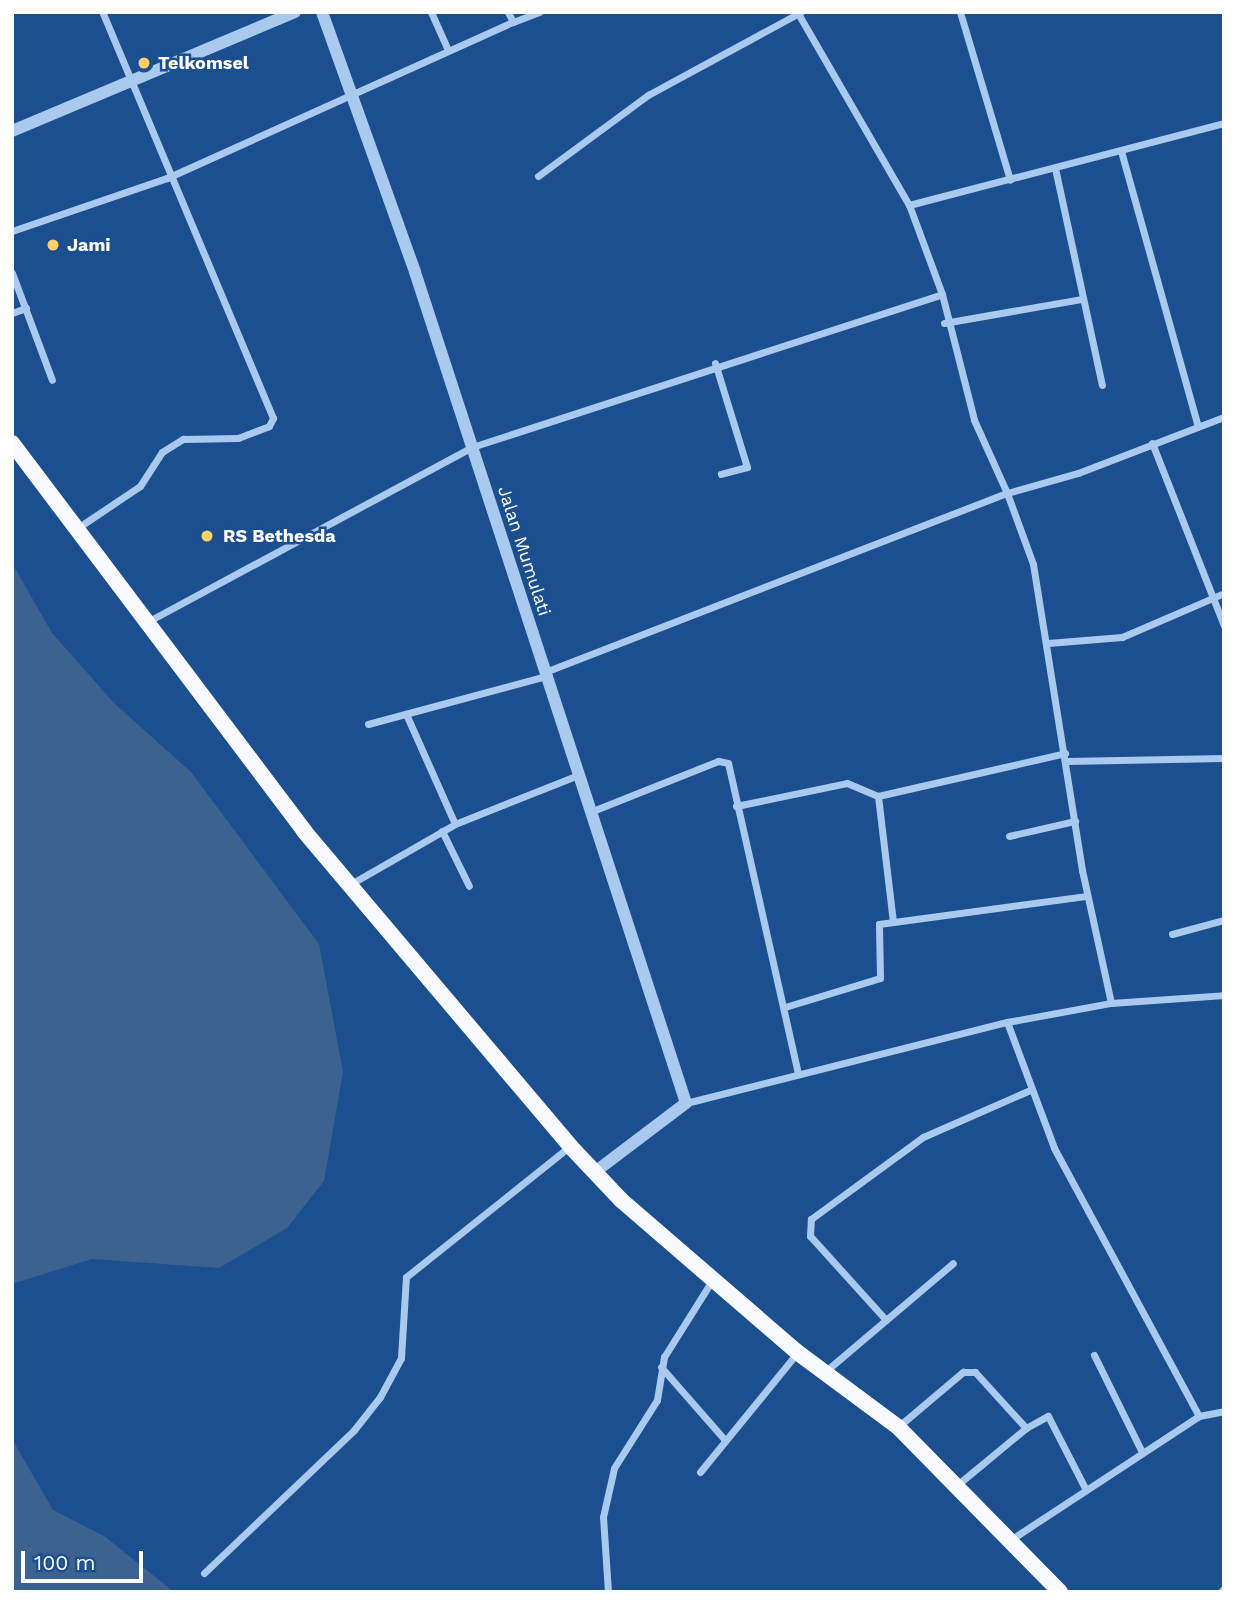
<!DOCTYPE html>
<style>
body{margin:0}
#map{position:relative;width:1236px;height:1604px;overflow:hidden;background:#1b4f8f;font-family:"Work Sans",sans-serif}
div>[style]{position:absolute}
.water>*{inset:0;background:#3c6290}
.minor>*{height:7px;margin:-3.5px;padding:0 3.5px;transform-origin:3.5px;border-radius:3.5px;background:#a9c9ee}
.tertiary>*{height:12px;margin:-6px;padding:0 6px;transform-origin:6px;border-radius:6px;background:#a9c9ee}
.trunk>*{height:16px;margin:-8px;padding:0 8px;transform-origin:8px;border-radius:8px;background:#f8faff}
.dots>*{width:19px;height:19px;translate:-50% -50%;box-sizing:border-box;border:4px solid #1b4f8f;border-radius:50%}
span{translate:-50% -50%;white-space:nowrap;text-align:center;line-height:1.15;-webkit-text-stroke:5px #1b4f8f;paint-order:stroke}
.poi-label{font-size:18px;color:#fff;font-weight:700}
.left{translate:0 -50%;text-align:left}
.street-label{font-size:18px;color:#fff}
.frame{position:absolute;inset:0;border:14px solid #fff;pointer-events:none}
.scale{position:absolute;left:21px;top:1551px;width:122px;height:32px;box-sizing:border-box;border:4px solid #fff;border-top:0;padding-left:9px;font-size:21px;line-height:24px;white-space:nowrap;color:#fff;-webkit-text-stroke:5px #1b4f8f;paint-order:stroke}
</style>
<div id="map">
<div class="water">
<i style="clip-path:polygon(12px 563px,52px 633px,114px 703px,191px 772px,319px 944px,343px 1072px,324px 1181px,287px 1228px,219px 1268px,92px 1259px,12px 1284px)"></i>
<i style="clip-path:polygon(12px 1439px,53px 1510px,104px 1536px,174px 1592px,12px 1592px)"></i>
</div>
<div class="minor">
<i style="left:431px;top:12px;width:42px;rotate:65.9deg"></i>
<i style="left:960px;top:12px;width:175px;rotate:73.4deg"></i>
<i style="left:513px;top:22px;width:28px;rotate:-21deg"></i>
<i style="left:1121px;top:151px;width:286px;rotate:74.4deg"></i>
<i style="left:1055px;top:168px;width:222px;rotate:77.8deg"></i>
<i style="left:538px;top:176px;width:137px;rotate:-36.4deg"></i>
<i style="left:648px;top:95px;width:174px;rotate:-28.5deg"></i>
<i style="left:909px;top:205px;width:325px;rotate:-14.6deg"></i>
<i style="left:12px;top:231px;width:164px;rotate:-18.9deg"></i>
<i style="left:167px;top:178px;width:380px;rotate:-24.3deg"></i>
<i style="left:513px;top:22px;width:11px;rotate:-117deg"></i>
<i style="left:12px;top:273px;width:114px;rotate:69.5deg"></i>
<i style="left:942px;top:294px;width:130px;rotate:75.7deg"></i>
<i style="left:974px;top:420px;width:80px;rotate:65.7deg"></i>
<i style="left:1007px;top:493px;width:74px;rotate:-15.7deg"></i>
<i style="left:1078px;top:473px;width:156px;rotate:-21deg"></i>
<i style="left:12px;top:313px;width:15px;rotate:-20deg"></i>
<i style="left:944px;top:323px;width:139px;rotate:-9.9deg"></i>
<i style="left:715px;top:363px;width:109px;rotate:72.9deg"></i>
<i style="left:747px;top:467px;width:27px;rotate:165deg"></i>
<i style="left:1152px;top:443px;width:197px;rotate:68.5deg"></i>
<i style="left:76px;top:529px;width:77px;rotate:-33.9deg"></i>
<i style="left:140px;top:486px;width:40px;rotate:-57.1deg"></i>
<i style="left:162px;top:452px;width:25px;rotate:-32deg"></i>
<i style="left:183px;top:439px;width:55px;rotate:-1deg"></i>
<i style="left:238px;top:438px;width:33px;rotate:-21deg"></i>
<i style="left:269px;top:426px;width:9px;rotate:-63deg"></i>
<i style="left:273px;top:418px;width:441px;rotate:-112.8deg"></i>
<i style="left:147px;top:622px;width:369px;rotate:-28.3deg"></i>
<i style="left:472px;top:447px;width:494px;rotate:-18deg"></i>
<i style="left:942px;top:294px;width:95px;rotate:-110.3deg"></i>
<i style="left:909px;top:205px;width:223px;rotate:-120.1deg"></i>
<i style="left:1048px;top:643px;width:74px;rotate:-4.6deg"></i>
<i style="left:1122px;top:637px;width:111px;rotate:-23.3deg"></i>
<i style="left:545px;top:672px;width:495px;rotate:-21.2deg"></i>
<i style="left:1007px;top:493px;width:76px;rotate:69.9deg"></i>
<i style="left:1033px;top:564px;width:310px;rotate:80.9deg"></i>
<i style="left:1082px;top:870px;width:136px;rotate:77.7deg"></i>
<i style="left:406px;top:714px;width:120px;rotate:66deg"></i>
<i style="left:368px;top:724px;width:184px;rotate:-15.1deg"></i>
<i style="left:1067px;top:761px;width:157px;rotate:-1.1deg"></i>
<i style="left:736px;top:806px;width:113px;rotate:-11.7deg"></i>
<i style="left:847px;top:783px;width:34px;rotate:23deg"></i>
<i style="left:590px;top:812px;width:138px;rotate:-21.7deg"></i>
<i style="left:718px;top:761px;width:10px;rotate:11deg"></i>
<i style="left:728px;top:763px;width:319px;rotate:77.3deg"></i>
<i style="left:442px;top:831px;width:61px;rotate:63.9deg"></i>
<i style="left:1009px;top:836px;width:68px;rotate:-12.8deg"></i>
<i style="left:349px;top:885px;width:122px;rotate:-29.9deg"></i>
<i style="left:455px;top:824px;width:132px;rotate:-21.7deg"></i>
<i style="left:893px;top:922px;width:127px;rotate:-96.8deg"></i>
<i style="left:878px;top:796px;width:192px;rotate:-12.9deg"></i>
<i style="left:1172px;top:934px;width:54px;rotate:-15.1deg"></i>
<i style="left:785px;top:1007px;width:99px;rotate:-17deg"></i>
<i style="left:880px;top:978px;width:54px;rotate:-91.1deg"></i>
<i style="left:879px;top:924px;width:210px;rotate:-7.7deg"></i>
<i style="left:1007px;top:1022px;width:134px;rotate:69.5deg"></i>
<i style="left:1054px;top:1148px;width:305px;rotate:61.6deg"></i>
<i style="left:1199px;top:1416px;width:227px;rotate:146.7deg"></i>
<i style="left:686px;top:1103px;width:331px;rotate:-14.2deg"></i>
<i style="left:1007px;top:1022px;width:106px;rotate:-10.4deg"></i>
<i style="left:1111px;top:1003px;width:113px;rotate:-4deg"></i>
<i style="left:886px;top:1320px;width:113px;rotate:-132.1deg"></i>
<i style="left:810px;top:1236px;width:17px;rotate:-87deg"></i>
<i style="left:811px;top:1219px;width:139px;rotate:-36.2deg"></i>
<i style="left:923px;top:1137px;width:117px;rotate:-23.7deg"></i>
<i style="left:1094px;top:1355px;width:108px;rotate:63.7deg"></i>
<i style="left:661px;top:1367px;width:97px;rotate:48.8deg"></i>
<i style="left:827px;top:1370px;width:165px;rotate:-40.3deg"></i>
<i style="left:1199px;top:1416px;width:25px;rotate:-11deg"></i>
<i style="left:899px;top:1426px;width:84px;rotate:-40.2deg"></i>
<i style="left:963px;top:1372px;width:12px"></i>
<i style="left:975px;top:1372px;width:76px;rotate:47.7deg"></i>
<i style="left:1026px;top:1428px;width:91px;rotate:140.4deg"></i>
<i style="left:1026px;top:1428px;width:25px;rotate:-29deg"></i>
<i style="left:1048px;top:1416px;width:81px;rotate:62.8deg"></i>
<i style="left:700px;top:1472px;width:154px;rotate:-50.8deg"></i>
<i style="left:204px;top:1573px;width:207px;rotate:-43.6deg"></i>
<i style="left:354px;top:1430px;width:42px;rotate:-51.8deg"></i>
<i style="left:380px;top:1397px;width:44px;rotate:-61.7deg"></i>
<i style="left:401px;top:1358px;width:81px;rotate:-86.5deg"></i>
<i style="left:406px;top:1277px;width:210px;rotate:-38.6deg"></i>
<i style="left:608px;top:1592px;width:75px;rotate:-93.8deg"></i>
<i style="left:603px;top:1517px;width:50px;rotate:-77.3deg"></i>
<i style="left:614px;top:1468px;width:80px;rotate:-57.7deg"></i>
<i style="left:657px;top:1400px;width:44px;rotate:-80.8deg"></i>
<i style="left:664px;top:1357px;width:92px;rotate:-57.9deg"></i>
<i style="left:1221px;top:1592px;width:5px;rotate:-53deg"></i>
</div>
<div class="tertiary">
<i style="left:322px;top:12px;width:276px;rotate:70.3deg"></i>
<i style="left:415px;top:272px;width:874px;rotate:71.94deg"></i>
<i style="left:686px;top:1103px;width:113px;rotate:142.9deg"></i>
<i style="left:12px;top:131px;width:307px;rotate:-22.8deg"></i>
</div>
<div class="trunk">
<i style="left:12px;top:443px;width:486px;rotate:53deg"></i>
<i style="left:304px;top:831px;width:412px;rotate:49.8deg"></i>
<i style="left:570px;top:1146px;width:74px;rotate:46.6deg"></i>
<i style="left:621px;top:1200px;width:233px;rotate:40.8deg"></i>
<i style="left:797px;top:1352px;width:126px;rotate:36.6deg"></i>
<i style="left:898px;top:1427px;width:231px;rotate:45.5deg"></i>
</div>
<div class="dots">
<i style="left:144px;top:63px;background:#ffd166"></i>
<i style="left:53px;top:245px;background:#ffd166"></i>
<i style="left:207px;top:536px;background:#ffd166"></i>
</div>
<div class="poi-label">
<span class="left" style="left:158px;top:63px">Telkomsel</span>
<span class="left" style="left:67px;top:245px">Jami</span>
<span class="left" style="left:223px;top:536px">RS Bethesda</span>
</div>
<div class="street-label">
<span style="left:524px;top:551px;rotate:72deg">Jalan Mumulati</span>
</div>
<div class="frame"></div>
<div class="scale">100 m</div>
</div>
